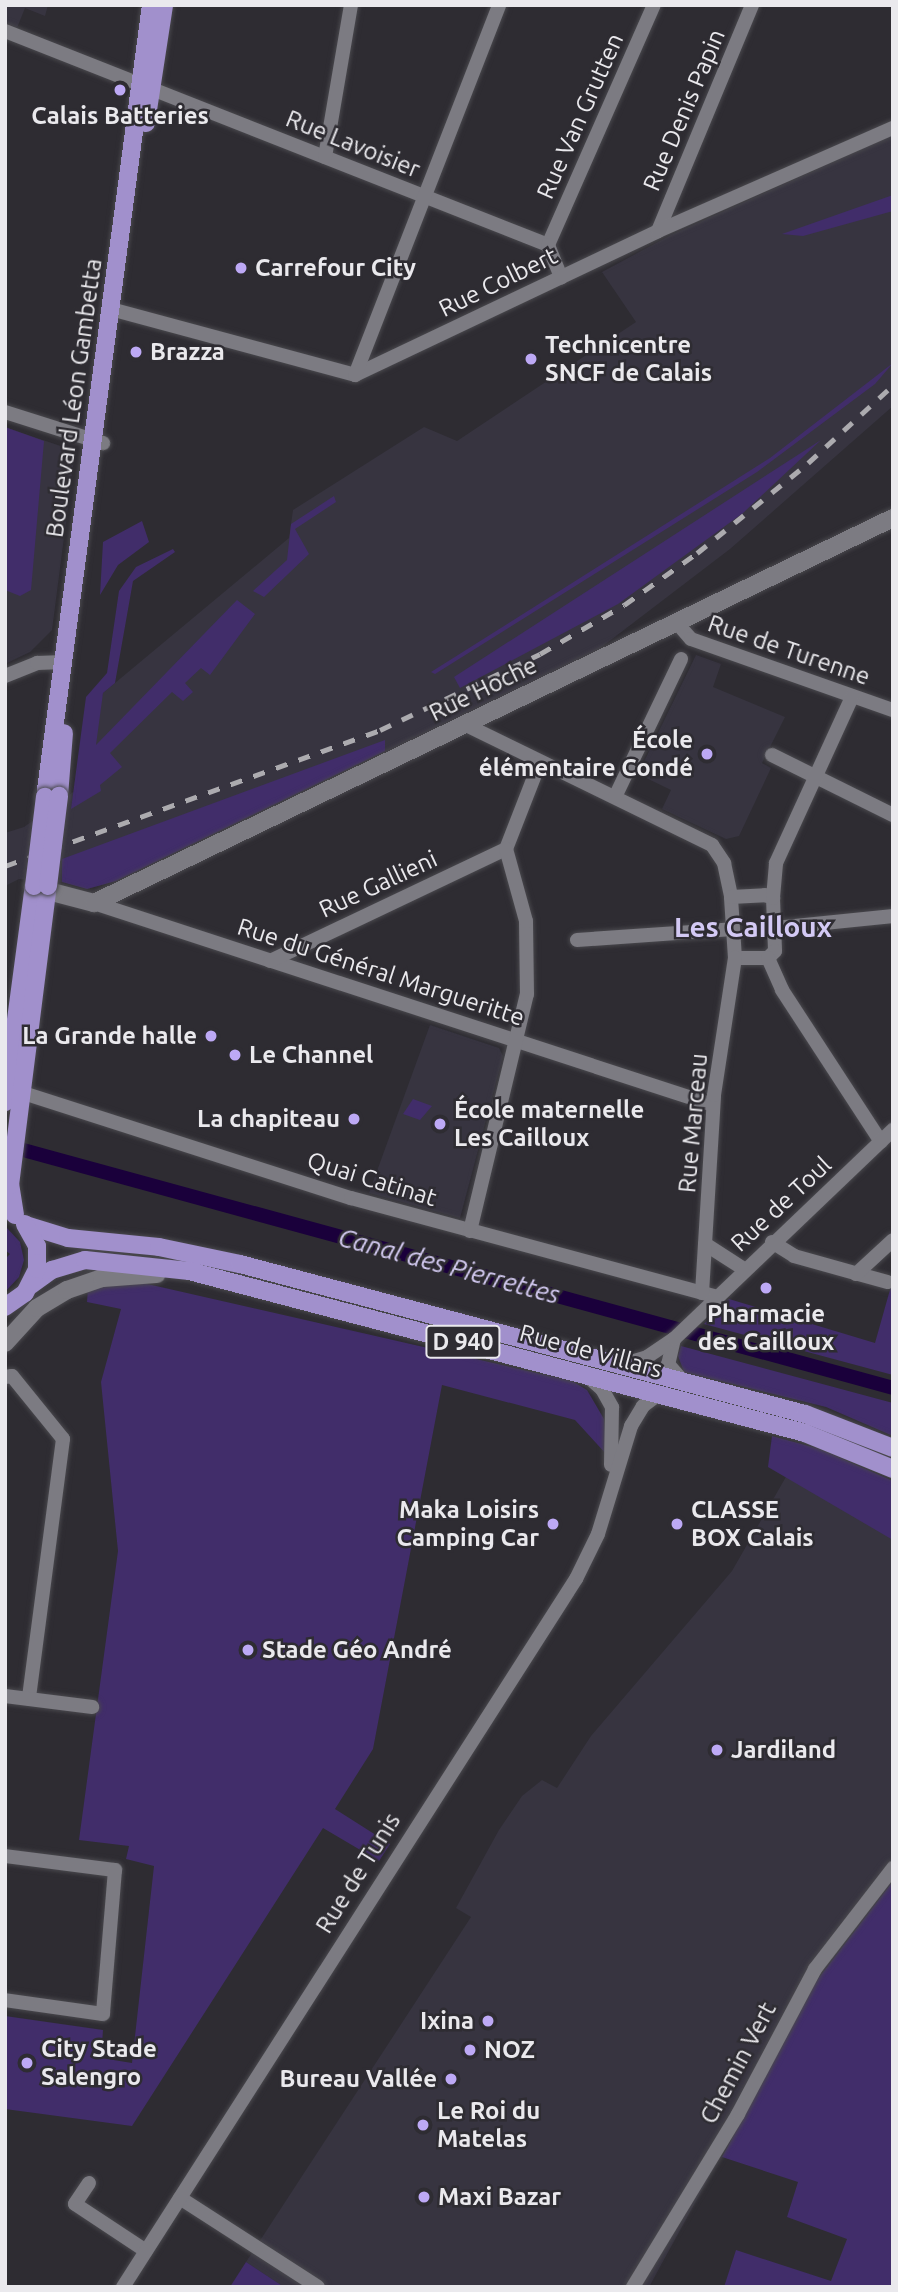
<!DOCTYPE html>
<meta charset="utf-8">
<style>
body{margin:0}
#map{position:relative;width:898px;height:2292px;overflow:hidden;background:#2e2c32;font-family:Ubuntu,sans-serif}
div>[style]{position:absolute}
.built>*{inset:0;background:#373440}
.green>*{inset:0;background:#412d6a}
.canal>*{height:14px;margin:-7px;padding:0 7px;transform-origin:7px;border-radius:7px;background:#1a003b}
.roads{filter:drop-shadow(0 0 2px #49484d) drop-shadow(0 0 2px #49484d)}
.street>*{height:14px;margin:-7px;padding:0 7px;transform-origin:7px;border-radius:7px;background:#7c7b82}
.secondary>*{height:18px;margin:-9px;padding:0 9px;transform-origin:9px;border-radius:9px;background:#7c7b82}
.primary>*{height:18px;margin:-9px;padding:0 9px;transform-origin:9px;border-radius:9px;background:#a190cc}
.rail>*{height:4.5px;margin-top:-2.25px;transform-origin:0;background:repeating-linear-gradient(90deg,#acabaf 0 12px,transparent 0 24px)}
.bridges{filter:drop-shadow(0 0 2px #49484d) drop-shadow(0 0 2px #49484d)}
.primary-bridge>*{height:18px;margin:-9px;padding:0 9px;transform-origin:9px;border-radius:9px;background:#a190cc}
.dots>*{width:19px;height:19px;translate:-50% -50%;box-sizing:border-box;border:4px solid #2e2c32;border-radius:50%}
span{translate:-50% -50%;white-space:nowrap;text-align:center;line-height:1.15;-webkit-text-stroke:5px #2e2c32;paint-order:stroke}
.shield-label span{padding:2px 5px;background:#2e2c32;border:2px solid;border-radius:5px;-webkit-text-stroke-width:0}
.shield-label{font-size:23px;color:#eae9ed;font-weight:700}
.street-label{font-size:24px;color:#eae9ed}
.poi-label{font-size:24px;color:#eae9ed;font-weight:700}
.left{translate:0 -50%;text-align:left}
.right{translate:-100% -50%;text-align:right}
.water-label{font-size:26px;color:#d3caf1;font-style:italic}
.quarter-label{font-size:28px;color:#d3c9f4;font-weight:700}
.frame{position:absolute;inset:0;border:7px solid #eae9ed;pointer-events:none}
</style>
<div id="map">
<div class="built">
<i style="clip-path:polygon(5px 5px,48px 5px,45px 16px,25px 8px,17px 28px,5px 23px)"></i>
<i style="clip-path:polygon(893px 135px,893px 406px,730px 549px,599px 649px,116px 881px,87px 889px,64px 882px,19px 879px,5px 886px,5px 833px,24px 827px,76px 790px,103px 693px,289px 538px,293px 510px,424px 427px,457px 441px,636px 322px,602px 272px,671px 235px)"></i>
<i style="clip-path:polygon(5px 427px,75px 451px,52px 630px,30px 652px,5px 664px)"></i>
<i style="clip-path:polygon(696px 655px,721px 664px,713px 687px,785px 717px,762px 763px,771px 768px,739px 836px,726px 839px,662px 809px,671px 790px,638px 774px)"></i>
<i style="clip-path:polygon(430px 1025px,499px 1048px,503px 1056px,460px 1218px,369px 1193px)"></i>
<i style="clip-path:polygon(787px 1475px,893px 1537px,893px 1881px,817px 1980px,649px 2287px,284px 2287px,246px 2262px,471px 1917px,456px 1908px,499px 1830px,522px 1796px,542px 1780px,557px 1788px,591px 1736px,732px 1571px)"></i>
</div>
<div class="green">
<i style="clip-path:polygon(893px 195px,893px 211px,803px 236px,782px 234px)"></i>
<i style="clip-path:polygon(893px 363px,875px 384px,757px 472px,435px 674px,431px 672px,770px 458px)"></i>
<i style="clip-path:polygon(5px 427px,44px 441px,31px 590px,20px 596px,5px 590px)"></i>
<i style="clip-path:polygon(821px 440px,743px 513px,618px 604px,460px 688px,454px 677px)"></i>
<i style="clip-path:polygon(334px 496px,336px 502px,295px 529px,309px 554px,264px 597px,253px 591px,287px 560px,291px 524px)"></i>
<i style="clip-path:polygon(142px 521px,149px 542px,118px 565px,100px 595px,103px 542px)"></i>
<i style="clip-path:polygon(173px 549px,175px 552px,133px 581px,115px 683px,103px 693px,96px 745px,237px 600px,255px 614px,210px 675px,201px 668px,185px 683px,193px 692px,183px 701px,172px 692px,110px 753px,122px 767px,100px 785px,101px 791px,71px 809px,86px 697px,107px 673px,119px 591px,136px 567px)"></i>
<i style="clip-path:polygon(385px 740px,385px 751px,116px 881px,87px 889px,62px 882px,62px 859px)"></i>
<i style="clip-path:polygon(413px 1099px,432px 1106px,420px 1120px,403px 1114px)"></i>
<i style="clip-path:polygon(5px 1226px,20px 1242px,24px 1260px,19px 1277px,5px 1292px,5px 1259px,10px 1254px,5px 1250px)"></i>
<i style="clip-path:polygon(893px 1279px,893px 1375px,704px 1324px,729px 1299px,875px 1343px)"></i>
<i style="clip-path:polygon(143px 1283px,572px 1381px,587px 1390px,604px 1419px,607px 1455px,575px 1420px,442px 1385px,373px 1749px,335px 1809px,390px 1844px,379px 1861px,323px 1828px,132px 2126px,5px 2109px,5px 2016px,103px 2030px,101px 2058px,132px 2063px,154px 1866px,126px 1859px,129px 1846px,79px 1840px,118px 1551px,101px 1382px,121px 1309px,87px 1302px,88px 1288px)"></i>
<i style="clip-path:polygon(681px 1346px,893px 1403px,893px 1436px,826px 1407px,684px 1372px,678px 1356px)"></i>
<i style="clip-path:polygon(772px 1436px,820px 1449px,893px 1481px,893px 1540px,768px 1467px)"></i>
<i style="clip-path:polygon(893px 1881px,893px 2287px,724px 2287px,736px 2250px,831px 2281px,847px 2239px,787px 2217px,798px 2182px,722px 2157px,817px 1980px)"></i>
<i style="clip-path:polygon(246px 2262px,284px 2287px,230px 2287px)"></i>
</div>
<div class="canal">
<i style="left:5px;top:1145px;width:921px;rotate:15.3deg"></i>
</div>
<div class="roads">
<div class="street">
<i style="left:5px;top:31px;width:584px;rotate:21.51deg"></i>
<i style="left:325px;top:157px;width:154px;rotate:-80.3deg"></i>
<i style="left:658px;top:231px;width:245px;rotate:-67.4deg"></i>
<i style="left:548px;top:245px;width:262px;rotate:-66.2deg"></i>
<i style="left:548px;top:245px;width:35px;rotate:68deg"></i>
<i style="left:111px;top:309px;width:253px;rotate:15.1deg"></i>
<i style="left:355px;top:375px;width:335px;rotate:-25.4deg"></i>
<i style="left:658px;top:231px;width:257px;rotate:-23.7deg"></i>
<i style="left:355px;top:375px;width:397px;rotate:-68.7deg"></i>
<i style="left:5px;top:412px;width:103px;rotate:17.6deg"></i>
<i style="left:677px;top:623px;width:21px;rotate:49deg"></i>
<i style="left:691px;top:639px;width:214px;rotate:19.4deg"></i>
<i style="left:5px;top:676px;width:35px;rotate:-22deg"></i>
<i style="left:37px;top:663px;width:26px;rotate:-2deg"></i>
<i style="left:466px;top:725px;width:274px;rotate:26deg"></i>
<i style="left:712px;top:845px;width:22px;rotate:56deg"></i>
<i style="left:724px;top:863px;width:35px;rotate:78deg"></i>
<i style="left:772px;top:755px;width:135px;rotate:26.4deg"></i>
<i style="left:615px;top:797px;width:153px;rotate:-64.4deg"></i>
<i style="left:506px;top:849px;width:93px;rotate:-68.7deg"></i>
<i style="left:765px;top:895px;width:9px;rotate:21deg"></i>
<i style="left:773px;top:898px;width:53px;rotate:87.8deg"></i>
<i style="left:775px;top:951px;width:10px;rotate:135deg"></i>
<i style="left:768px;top:958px;width:33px;rotate:180deg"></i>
<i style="left:735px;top:958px;width:61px;rotate:-93.8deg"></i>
<i style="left:731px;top:897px;width:34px;rotate:-3deg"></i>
<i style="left:773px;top:898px;width:35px;rotate:-85deg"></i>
<i style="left:776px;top:863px;width:183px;rotate:-65.4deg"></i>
<i style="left:94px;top:903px;width:651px;rotate:18.07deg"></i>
<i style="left:775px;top:928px;width:119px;rotate:-5.8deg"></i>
<i style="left:577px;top:940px;width:156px;rotate:-4deg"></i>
<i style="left:768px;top:958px;width:35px;rotate:66deg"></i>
<i style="left:782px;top:990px;width:181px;rotate:56.9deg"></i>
<i style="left:270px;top:961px;width:261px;rotate:-25.4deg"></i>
<i style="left:14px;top:1090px;width:354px;rotate:17.8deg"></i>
<i style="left:351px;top:1198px;width:376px;rotate:15.1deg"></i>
<i style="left:470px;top:1231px;width:244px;rotate:-76.5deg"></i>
<i style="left:527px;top:994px;width:73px;rotate:-90.8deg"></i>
<i style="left:526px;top:921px;width:75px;rotate:-105.5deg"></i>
<i style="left:772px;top:1242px;width:26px;rotate:32deg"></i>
<i style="left:794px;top:1256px;width:97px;rotate:15.6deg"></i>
<i style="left:705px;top:1244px;width:46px;rotate:32.7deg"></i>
<i style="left:856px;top:1274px;width:50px;rotate:-42.6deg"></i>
<i style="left:702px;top:1293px;width:198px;rotate:-86.5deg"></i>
<i style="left:714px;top:1095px;width:139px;rotate:-81.3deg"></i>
<i style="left:674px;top:1339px;width:26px;rotate:103deg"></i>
<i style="left:668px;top:1364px;width:23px;rotate:49deg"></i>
<i style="left:621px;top:1365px;width:27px;rotate:-17deg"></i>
<i style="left:647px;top:1357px;width:32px;rotate:-34deg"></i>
<i style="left:674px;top:1339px;width:303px;rotate:-43.7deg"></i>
<i style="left:587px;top:1376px;width:20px;rotate:41deg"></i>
<i style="left:602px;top:1389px;width:21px;rotate:61deg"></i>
<i style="left:612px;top:1407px;width:58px;rotate:91deg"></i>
<i style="left:5px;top:1377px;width:7px;rotate:-8deg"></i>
<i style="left:12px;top:1376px;width:81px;rotate:51deg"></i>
<i style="left:63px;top:1439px;width:262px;rotate:97.5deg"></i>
<i style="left:5px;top:1696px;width:88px;rotate:7.2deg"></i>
<i style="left:5px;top:1856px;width:111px;rotate:7.3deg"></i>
<i style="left:115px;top:1870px;width:144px;rotate:94.8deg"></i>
<i style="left:103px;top:2014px;width:99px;rotate:-171.9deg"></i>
<i style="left:89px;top:2183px;width:25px;rotate:124deg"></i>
<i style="left:75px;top:2204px;width:85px;rotate:33.5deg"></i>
<i style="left:180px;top:2198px;width:164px;rotate:32.8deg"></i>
<i style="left:123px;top:2287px;width:841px;rotate:-57.39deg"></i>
<i style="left:576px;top:1579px;width:50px;rotate:-63.9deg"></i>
<i style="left:598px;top:1534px;width:113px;rotate:-73deg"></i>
<i style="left:631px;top:1426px;width:23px;rotate:-59deg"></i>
<i style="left:643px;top:1406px;width:20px;rotate:-37deg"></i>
<i style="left:633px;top:2287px;width:202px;rotate:-58.7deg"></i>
<i style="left:738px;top:2114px;width:164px;rotate:-62deg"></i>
<i style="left:815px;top:1969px;width:128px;rotate:-52.3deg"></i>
</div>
<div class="secondary">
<i style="left:33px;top:887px;width:63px;rotate:14.7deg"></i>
<i style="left:94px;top:903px;width:887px;rotate:-25.73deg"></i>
<i style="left:5px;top:1343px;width:47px;rotate:-47.6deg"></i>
<i style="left:37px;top:1308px;width:35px;rotate:-31deg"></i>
<i style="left:67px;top:1290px;width:37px;rotate:-19deg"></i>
<i style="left:102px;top:1278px;width:55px;rotate:-4.2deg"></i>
</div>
<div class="primary">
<i style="left:146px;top:123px;width:119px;rotate:-81.3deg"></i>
<i style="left:59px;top:796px;width:63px;rotate:-85.5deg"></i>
<i style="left:45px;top:797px;width:799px;rotate:-82.38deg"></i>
<i style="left:5px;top:1102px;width:218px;rotate:-82.4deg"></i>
<i style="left:15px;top:1215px;width:30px;rotate:-99deg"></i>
<i style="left:10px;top:1185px;width:301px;rotate:-82.8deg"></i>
<i style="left:26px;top:1225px;width:44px;rotate:17.2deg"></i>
<i style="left:68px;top:1238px;width:91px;rotate:5.6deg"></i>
<i style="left:159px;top:1247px;width:83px;rotate:11.9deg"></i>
<i style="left:240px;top:1264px;width:585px;rotate:14.87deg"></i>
<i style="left:805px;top:1414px;width:94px;rotate:21.1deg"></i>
<i style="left:31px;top:1285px;width:26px;rotate:-36deg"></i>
<i style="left:52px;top:1270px;width:34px;rotate:-17deg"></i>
<i style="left:85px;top:1260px;width:105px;rotate:6deg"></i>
<i style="left:189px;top:1271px;width:637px;rotate:14.73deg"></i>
<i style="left:805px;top:1433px;width:95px;rotate:22.2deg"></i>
<i style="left:5px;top:1307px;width:24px;rotate:-35deg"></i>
<i style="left:25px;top:1293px;width:27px;rotate:-63deg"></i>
<i style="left:37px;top:1269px;width:23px;rotate:-90deg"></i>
<i style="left:37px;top:1246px;width:25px;rotate:-119deg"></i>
</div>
</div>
<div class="rail">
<i style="left:5px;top:866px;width:399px;rotate:-19.9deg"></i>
<i style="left:380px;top:730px;width:177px;rotate:-25.4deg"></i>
<i style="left:540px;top:654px;width:97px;rotate:-30.3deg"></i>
<i style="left:624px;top:605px;width:90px;rotate:-35.5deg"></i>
<i style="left:697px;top:553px;width:143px;rotate:-39deg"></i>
<i style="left:808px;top:463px;width:115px;rotate:-42.5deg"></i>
</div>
<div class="bridges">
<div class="primary-bridge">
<i style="left:34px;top:886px;width:90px;rotate:-83deg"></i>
<i style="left:48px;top:886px;width:91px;rotate:-83deg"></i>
</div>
</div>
<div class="dots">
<i style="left:120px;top:90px;background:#bda9f5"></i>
<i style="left:241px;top:268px;background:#bda9f5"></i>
<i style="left:136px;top:352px;background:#bda9f5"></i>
<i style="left:531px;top:359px;background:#bda9f5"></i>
<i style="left:707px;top:754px;background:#bda9f5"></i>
<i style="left:211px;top:1036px;background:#bda9f5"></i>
<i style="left:235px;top:1055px;background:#bda9f5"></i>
<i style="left:354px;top:1119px;background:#bda9f5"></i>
<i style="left:440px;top:1124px;background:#bda9f5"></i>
<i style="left:766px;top:1288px;background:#bda9f5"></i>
<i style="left:553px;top:1524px;background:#bda9f5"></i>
<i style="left:677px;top:1524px;background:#bda9f5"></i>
<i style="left:248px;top:1650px;background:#bda9f5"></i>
<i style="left:717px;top:1750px;background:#bda9f5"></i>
<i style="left:488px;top:2021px;background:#bda9f5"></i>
<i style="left:470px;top:2050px;background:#bda9f5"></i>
<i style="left:27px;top:2063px;background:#bda9f5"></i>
<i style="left:451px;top:2079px;background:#bda9f5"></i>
<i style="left:423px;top:2125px;background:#bda9f5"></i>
<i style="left:424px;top:2197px;background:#bda9f5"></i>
</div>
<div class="shield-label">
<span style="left:463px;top:1342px">D 940</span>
</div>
<div class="street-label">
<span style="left:684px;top:110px;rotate:-67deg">Rue Denis Papin</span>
<span style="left:580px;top:116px;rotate:-66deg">Rue Van Grutten</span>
<span style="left:353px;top:144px;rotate:22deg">Rue Lavoisier</span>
<span style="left:498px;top:282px;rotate:-26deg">Rue Colbert</span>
<span style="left:74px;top:398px;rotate:-82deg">Boulevard Léon Gambetta</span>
<span style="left:789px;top:650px;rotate:19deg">Rue de Turenne</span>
<span style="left:483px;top:689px;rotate:-26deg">Rue Hoche</span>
<span style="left:378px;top:884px;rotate:-25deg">Rue Gallieni</span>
<span style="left:381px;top:972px;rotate:18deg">Rue du Général Margueritte</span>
<span style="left:693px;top:1123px;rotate:-85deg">Rue Marceau</span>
<span style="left:372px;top:1179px;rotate:17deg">Quai Catinat</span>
<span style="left:781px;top:1204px;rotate:-43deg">Rue de Toul</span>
<span style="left:591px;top:1351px;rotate:15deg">Rue de Villars</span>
<span style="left:358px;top:1873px;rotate:-58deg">Rue de Tunis</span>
<span style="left:738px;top:2063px;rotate:-62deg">Chemin Vert</span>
</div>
<div class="poi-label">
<span style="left:120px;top:116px">Calais Batteries</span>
<span class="left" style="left:255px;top:268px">Carrefour City</span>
<span class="left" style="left:545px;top:359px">Technicentre<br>SNCF de Calais</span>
<span class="left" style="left:150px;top:352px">Brazza</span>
<span class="right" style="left:693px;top:754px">École<br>élémentaire Condé</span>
<span class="right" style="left:197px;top:1036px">La Grande halle</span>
<span class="left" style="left:249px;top:1055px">Le Channel</span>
<span class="left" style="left:454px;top:1124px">École maternelle<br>Les Cailloux</span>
<span class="right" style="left:340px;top:1119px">La chapiteau</span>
<span style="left:766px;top:1328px">Pharmacie<br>des Cailloux</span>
<span class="right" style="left:539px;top:1524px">Maka Loisirs<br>Camping Car</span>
<span class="left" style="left:691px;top:1524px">CLASSE<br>BOX Calais</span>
<span class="left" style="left:262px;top:1650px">Stade Géo André</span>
<span class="left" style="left:731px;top:1750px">Jardiland</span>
<span class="right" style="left:474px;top:2021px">Ixina</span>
<span class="left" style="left:41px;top:2063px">City Stade<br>Salengro</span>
<span class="left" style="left:484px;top:2050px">NOZ</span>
<span class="right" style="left:437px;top:2079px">Bureau Vallée</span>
<span class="left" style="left:437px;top:2125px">Le Roi du<br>Matelas</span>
<span class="left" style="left:438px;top:2197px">Maxi Bazar</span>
</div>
<div class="water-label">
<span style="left:449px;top:1266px;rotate:15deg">Canal des Pierrettes</span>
</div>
<div class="quarter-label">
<span style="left:753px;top:927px">Les Cailloux</span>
</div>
<div class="frame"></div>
</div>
